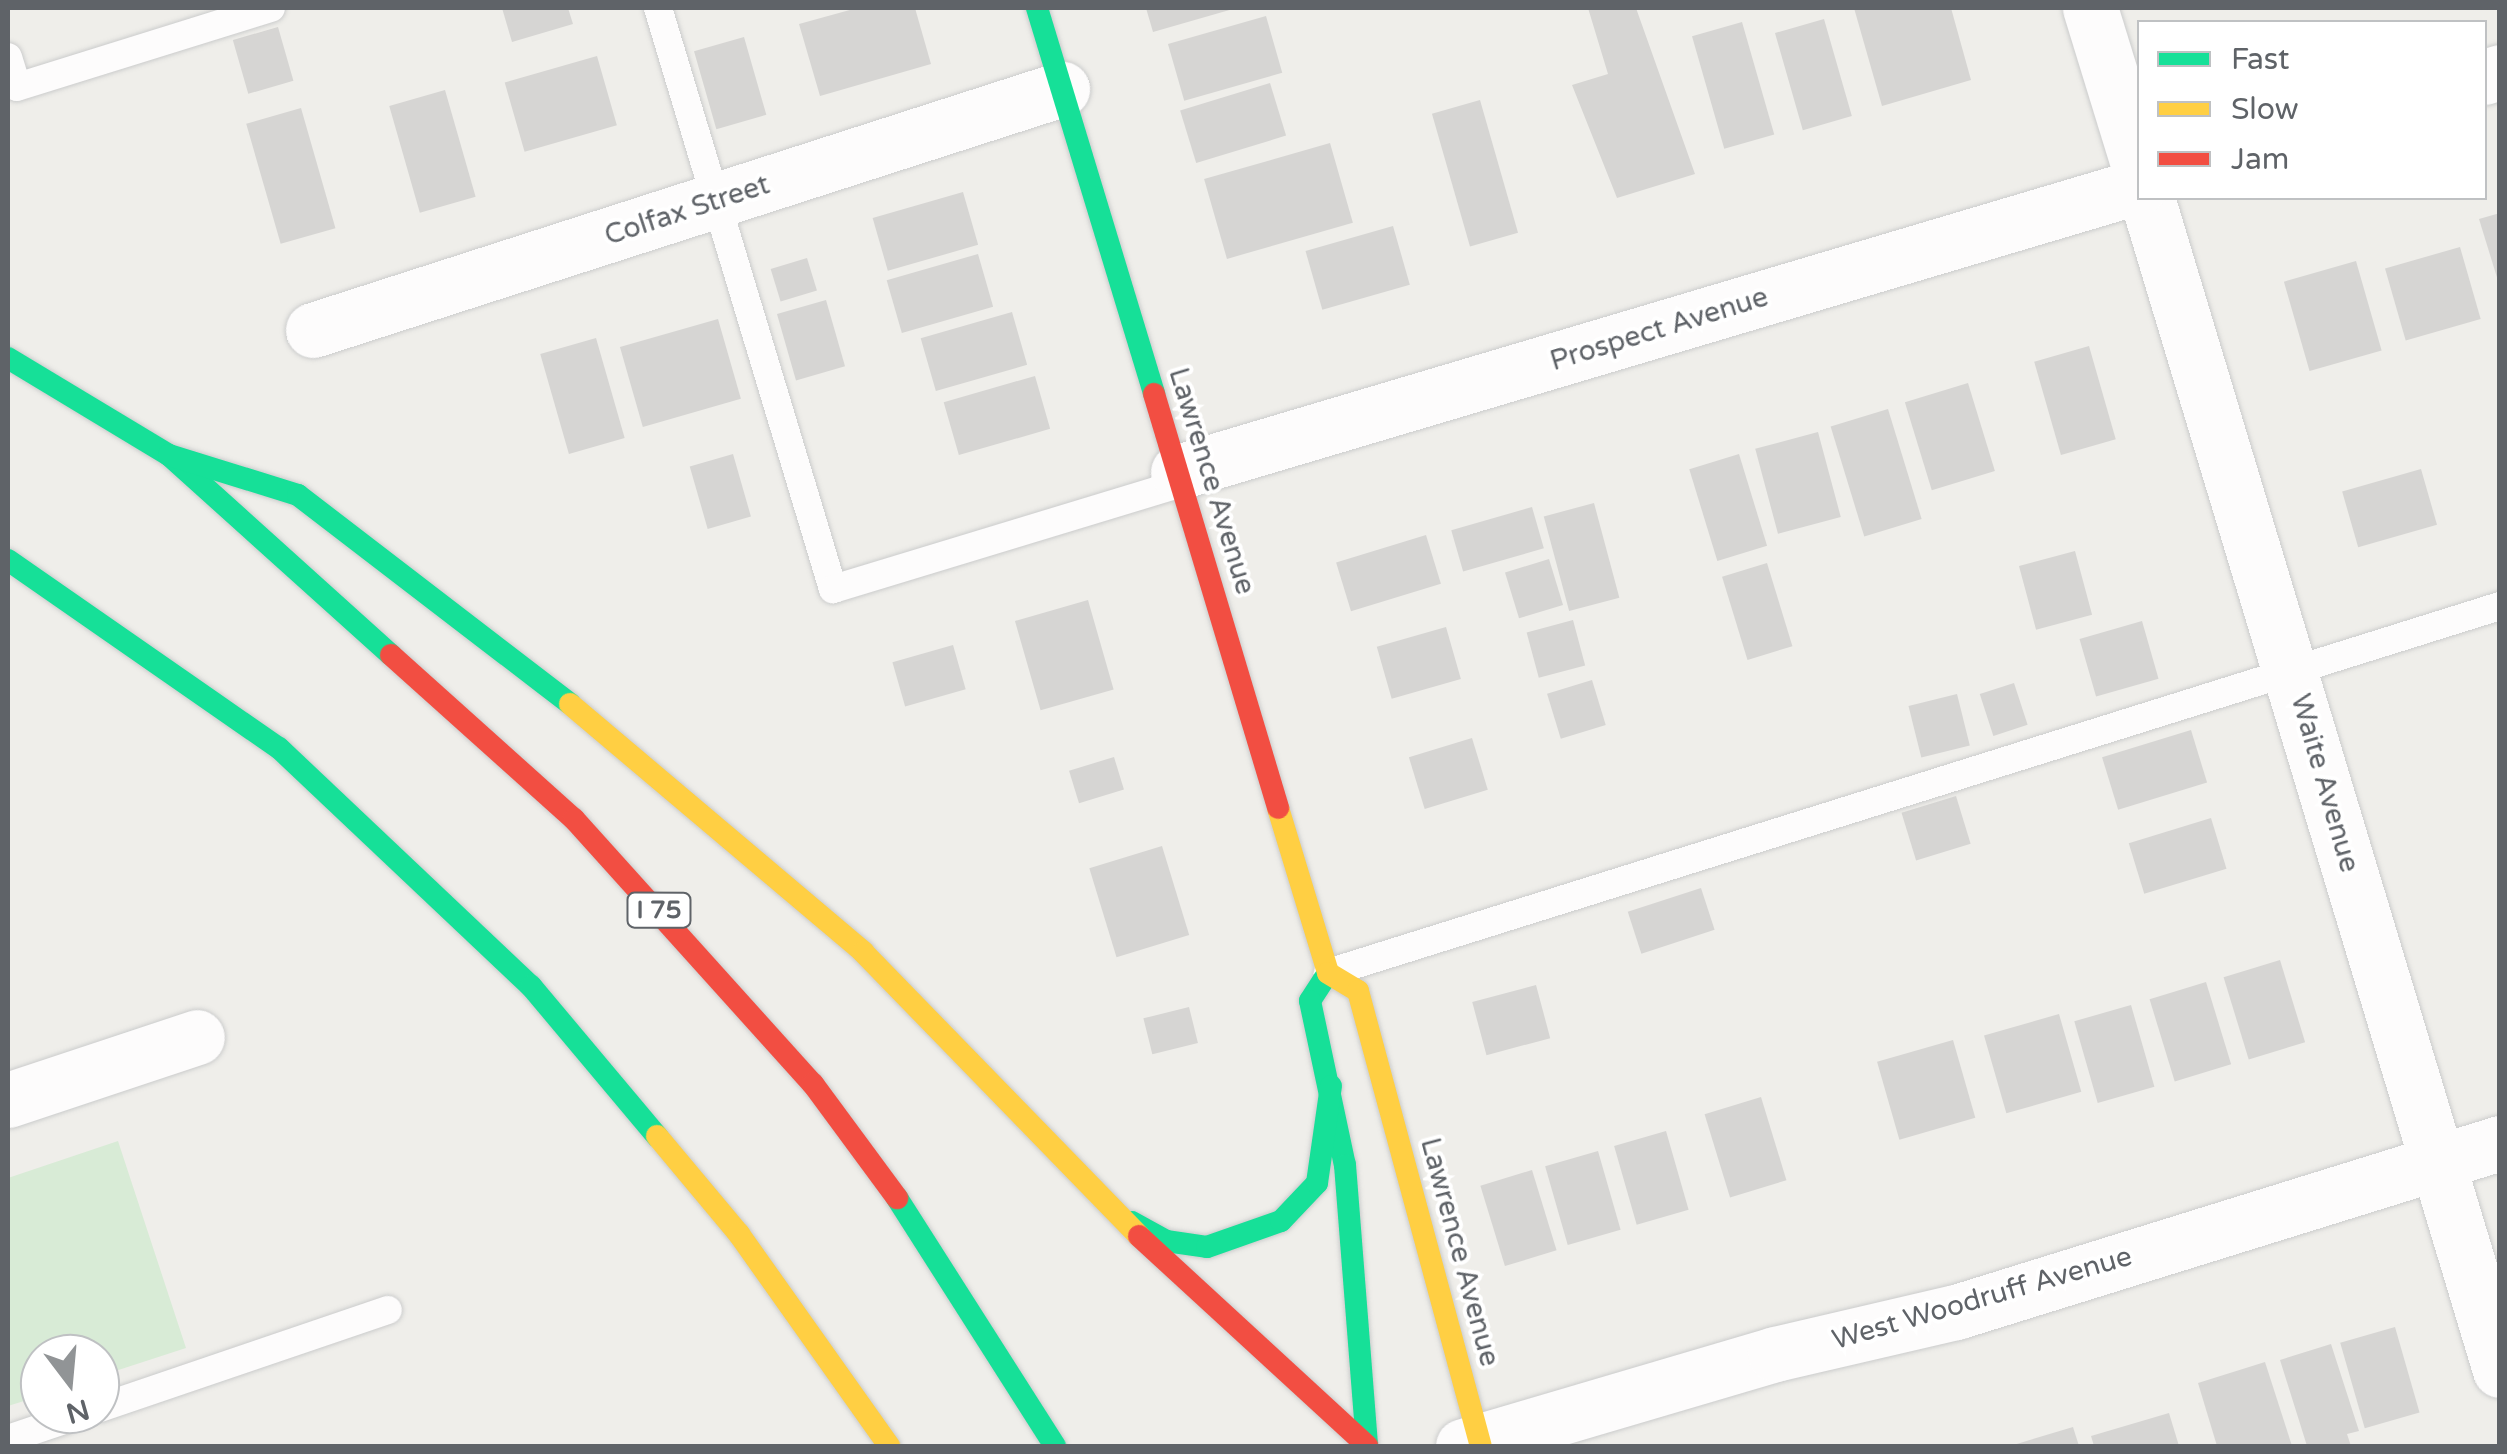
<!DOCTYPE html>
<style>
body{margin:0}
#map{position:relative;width:2507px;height:1454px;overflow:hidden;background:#efeeea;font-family:"Varela Round",sans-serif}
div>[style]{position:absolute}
.green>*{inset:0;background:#d8ebd6}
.building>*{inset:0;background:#d6d5d3;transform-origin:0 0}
.roads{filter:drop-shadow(0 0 2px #cbcccc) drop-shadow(0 0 2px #cbcccc)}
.lane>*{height:28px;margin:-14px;padding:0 14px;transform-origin:14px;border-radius:14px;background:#fdfcfc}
.street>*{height:55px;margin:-27.5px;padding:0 27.5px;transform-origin:27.5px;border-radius:27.5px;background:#fdfcfc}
.fast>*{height:22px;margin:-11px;padding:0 11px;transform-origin:11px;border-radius:11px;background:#16e098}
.slow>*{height:22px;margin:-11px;padding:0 11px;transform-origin:11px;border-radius:11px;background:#ffcf43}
.jam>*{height:22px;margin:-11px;padding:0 11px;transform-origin:11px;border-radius:11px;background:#f24e42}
span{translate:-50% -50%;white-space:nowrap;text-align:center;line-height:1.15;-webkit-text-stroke:8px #fff;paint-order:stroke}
.shield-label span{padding:2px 8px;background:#fff;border:2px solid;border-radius:8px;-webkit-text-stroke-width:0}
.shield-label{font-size:25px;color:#5f6368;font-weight:700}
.street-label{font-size:28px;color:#5f6368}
.frame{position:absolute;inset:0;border:10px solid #5f6368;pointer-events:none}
.legend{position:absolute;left:2137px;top:20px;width:350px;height:180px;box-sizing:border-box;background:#fff;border:2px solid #bfc1c3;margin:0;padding:12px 18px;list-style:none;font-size:30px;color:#5f6368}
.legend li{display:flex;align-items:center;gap:20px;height:50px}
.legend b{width:50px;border:2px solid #bfc1c3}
.north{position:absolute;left:20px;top:1334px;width:100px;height:100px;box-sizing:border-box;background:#fff;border:2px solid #bfc1c3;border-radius:50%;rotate:164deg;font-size:28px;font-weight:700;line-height:40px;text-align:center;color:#5f6368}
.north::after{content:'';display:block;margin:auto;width:35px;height:45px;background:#919496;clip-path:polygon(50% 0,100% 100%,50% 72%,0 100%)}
</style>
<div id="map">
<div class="green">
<i style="clip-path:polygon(118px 1141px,186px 1348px,100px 1376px,100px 1354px,40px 1354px,40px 1396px,8px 1406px,8px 1178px)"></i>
</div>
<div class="building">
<i style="clip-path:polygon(502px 8px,568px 8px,573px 24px,512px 42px)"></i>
<i style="clip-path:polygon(857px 8px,915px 8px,931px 64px,820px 96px,799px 24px)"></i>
<i style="clip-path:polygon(1146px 8px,1233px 8px,1233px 9px,1153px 32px)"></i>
<i style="clip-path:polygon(1588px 8px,1636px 8px,1695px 174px,1617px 198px,1572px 85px,1608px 74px)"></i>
<i style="clip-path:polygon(1854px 8px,1951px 8px,1971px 80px,1882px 106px)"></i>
<i style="left:1266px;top:16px;width:59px;height:102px;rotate:74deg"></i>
<i style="left:1824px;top:19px;width:101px;height:51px;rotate:74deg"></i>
<i style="left:1742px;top:22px;width:117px;height:52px;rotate:74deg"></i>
<i style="left:278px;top:27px;width:56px;height:47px;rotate:74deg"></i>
<i style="left:744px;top:37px;width:81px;height:52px;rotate:74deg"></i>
<i style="left:597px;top:56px;width:72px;height:96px;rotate:74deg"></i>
<i style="left:1270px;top:83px;width:55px;height:94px;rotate:73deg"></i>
<i style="left:445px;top:90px;width:111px;height:58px;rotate:74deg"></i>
<i style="left:1480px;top:100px;width:138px;height:50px;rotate:74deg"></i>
<i style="left:301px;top:108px;width:125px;height:57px;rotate:74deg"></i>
<i style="left:1330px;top:143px;width:83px;height:131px;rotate:74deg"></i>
<i style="left:963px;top:192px;width:55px;height:94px;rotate:74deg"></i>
<i style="clip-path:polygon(2500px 213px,2500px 284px,2499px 284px,2479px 219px)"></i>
<i style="left:1393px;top:226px;width:61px;height:91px;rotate:74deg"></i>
<i style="left:2460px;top:247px;width:75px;height:78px;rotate:74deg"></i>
<i style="left:978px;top:254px;width:55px;height:95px;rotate:74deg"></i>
<i style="left:807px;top:258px;width:34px;height:38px;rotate:73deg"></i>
<i style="left:2356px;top:261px;width:93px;height:75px;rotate:74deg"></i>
<i style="left:826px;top:300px;width:69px;height:51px;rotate:74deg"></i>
<i style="left:1012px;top:312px;width:55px;height:95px;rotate:74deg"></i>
<i style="left:718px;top:319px;width:83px;height:102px;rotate:74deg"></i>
<i style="left:596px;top:338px;width:104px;height:58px;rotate:74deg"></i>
<i style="left:2089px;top:346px;width:97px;height:57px;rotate:74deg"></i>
<i style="left:1035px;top:376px;width:55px;height:95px;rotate:74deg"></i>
<i style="left:1968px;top:383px;width:92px;height:66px;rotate:73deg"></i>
<i style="left:1888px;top:409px;width:115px;height:60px;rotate:73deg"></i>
<i style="left:1818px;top:432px;width:88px;height:65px;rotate:75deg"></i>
<i style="left:733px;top:454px;width:65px;height:45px;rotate:74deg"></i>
<i style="left:1739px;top:454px;width:96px;height:52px;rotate:73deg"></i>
<i style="left:2421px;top:469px;width:58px;height:82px;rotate:74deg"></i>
<i style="left:1594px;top:503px;width:98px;height:52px;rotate:75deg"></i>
<i style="left:1532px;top:507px;width:43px;height:84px;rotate:74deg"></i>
<i style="left:1426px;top:535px;width:51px;height:94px;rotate:73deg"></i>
<i style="left:2075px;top:551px;width:66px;height:58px;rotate:75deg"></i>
<i style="left:1549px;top:559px;width:48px;height:46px;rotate:73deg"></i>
<i style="left:1767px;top:563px;width:87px;height:47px;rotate:73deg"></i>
<i style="left:1088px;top:600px;width:93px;height:76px;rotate:74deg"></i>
<i style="left:1573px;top:620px;width:47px;height:48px;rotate:75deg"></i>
<i style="left:2142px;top:621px;width:60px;height:65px;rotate:74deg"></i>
<i style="left:1446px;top:627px;width:54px;height:72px;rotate:74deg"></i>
<i style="left:953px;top:645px;width:46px;height:63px;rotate:74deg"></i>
<i style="left:1592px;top:680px;width:47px;height:47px;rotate:73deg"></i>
<i style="left:2014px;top:683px;width:44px;height:36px;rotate:72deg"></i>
<i style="left:1957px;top:694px;width:53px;height:50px;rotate:76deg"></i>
<i style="left:2191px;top:730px;width:55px;height:93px;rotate:73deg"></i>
<i style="left:1472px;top:738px;width:54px;height:66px;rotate:73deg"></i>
<i style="left:1114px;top:757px;width:34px;height:47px;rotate:73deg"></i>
<i style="left:1956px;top:796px;width:50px;height:57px;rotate:73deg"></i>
<i style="left:2211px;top:818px;width:53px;height:86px;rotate:73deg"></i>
<i style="left:1162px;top:846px;width:93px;height:76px;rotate:73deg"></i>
<i style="left:1701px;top:888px;width:44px;height:77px;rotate:72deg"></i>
<i style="left:2280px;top:960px;width:86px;height:59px;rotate:73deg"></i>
<i style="left:2206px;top:982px;width:86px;height:59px;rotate:73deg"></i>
<i style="left:1536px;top:985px;width:55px;height:66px;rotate:75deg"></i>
<i style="left:2131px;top:1005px;width:85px;height:59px;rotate:74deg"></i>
<i style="left:1189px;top:1007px;width:37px;height:47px;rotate:76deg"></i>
<i style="left:2059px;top:1014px;width:81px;height:78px;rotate:74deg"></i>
<i style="left:1953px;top:1040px;width:81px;height:79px;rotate:74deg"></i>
<i style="left:1761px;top:1097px;width:87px;height:59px;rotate:73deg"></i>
<i style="left:1666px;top:1131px;width:82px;height:54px;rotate:74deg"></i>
<i style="left:1598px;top:1151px;width:82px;height:55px;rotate:74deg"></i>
<i style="left:1532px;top:1170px;width:84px;height:54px;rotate:73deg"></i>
<i style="left:2395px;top:1327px;width:89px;height:57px;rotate:74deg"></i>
<i style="clip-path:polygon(2331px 1344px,2359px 1431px,2347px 1434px,2351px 1446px,2307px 1446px,2280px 1360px)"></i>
<i style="clip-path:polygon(2265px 1362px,2292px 1446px,2217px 1446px,2198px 1383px)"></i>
<i style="clip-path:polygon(2169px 1413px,2179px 1446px,2094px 1446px,2091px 1436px)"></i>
<i style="clip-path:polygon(2073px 1427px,2079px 1446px,2010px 1446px)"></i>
</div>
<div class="roads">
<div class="lane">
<i style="left:658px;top:8px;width:607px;rotate:73.24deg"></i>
<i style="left:833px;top:589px;width:364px;rotate:-16.9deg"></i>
<i style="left:8px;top:57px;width:31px;rotate:73deg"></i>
<i style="left:17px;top:87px;width:266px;rotate:-17.3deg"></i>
<i style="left:1328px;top:973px;width:1228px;rotate:-17.39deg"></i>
<i style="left:100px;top:1408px;width:304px;rotate:-18.8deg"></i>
<i style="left:8px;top:1439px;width:78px;rotate:-18.7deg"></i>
</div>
<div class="street">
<i style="left:2090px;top:8px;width:170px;rotate:72.9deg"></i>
<i style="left:2484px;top:77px;width:17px;rotate:-17deg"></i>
<i style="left:2147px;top:198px;width:1224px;rotate:73.24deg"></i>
<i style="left:313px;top:330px;width:787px;rotate:-17.84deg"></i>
<i style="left:1178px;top:472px;width:1004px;rotate:-16.56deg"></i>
<i style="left:8px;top:1100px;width:199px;rotate:-18.4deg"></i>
<i style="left:1463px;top:1446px;width:325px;rotate:-16.4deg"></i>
<i style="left:1775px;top:1354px;width:186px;rotate:-13.1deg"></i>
<i style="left:1956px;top:1312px;width:570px;rotate:-17.26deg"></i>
</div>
<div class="fast">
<i style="left:1037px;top:8px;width:403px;rotate:73.1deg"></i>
<i style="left:8px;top:358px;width:188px;rotate:31.1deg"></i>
<i style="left:169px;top:455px;width:299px;rotate:42deg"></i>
<i style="left:169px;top:455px;width:135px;rotate:17.2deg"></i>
<i style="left:298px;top:495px;width:343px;rotate:37.5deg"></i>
<i style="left:8px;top:560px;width:330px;rotate:34.8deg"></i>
<i style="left:279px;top:748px;width:347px;rotate:43.4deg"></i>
<i style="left:531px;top:986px;width:196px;rotate:50deg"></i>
<i style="left:1328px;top:973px;width:33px;rotate:123deg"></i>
<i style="left:1310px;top:1001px;width:168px;rotate:78deg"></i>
<i style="left:1345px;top:1165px;width:282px;rotate:85.5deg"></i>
<i style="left:897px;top:1198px;width:294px;rotate:57.5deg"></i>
<i style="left:1132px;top:1222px;width:39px;rotate:29deg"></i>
<i style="left:1166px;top:1241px;width:41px;rotate:8.3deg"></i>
<i style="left:1207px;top:1247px;width:78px;rotate:-19.4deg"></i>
<i style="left:1281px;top:1221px;width:52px;rotate:-46.5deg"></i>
<i style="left:1317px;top:1183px;width:98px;rotate:-81.8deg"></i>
</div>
<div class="slow">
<i style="left:570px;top:704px;width:384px;rotate:40.2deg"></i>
<i style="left:863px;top:952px;width:396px;rotate:45.8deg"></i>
<i style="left:1278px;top:808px;width:172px;rotate:73.1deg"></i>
<i style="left:1328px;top:973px;width:35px;rotate:31deg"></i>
<i style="left:1358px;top:991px;width:471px;rotate:74.9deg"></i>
<i style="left:657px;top:1136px;width:128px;rotate:50.1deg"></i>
<i style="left:739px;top:1234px;width:260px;rotate:54.7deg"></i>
</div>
<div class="jam">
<i style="left:1154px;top:394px;width:432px;rotate:73.3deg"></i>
<i style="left:391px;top:655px;width:246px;rotate:41.9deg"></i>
<i style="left:574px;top:819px;width:357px;rotate:48deg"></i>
<i style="left:813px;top:1084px;width:142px;rotate:53.6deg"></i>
<i style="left:1139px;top:1236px;width:310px;rotate:42.6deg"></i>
</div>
</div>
<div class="shield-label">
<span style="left:659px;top:910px">I 75</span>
</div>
<div class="street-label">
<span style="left:687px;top:210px;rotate:-18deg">Colfax Street</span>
<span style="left:1659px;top:329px;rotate:-17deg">Prospect Avenue</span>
<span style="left:1212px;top:481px;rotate:73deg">Lawrence Avenue</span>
<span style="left:2325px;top:783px;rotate:74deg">Waite Avenue</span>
<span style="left:1460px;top:1252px;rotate:75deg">Lawrence Avenue</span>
<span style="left:1982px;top:1298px;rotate:-16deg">West Woodruff Avenue</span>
</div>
<div class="frame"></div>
<ul class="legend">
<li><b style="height:12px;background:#16e098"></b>Fast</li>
<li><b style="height:12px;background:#ffcf43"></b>Slow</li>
<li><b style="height:12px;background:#f24e42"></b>Jam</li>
</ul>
<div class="north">N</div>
</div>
